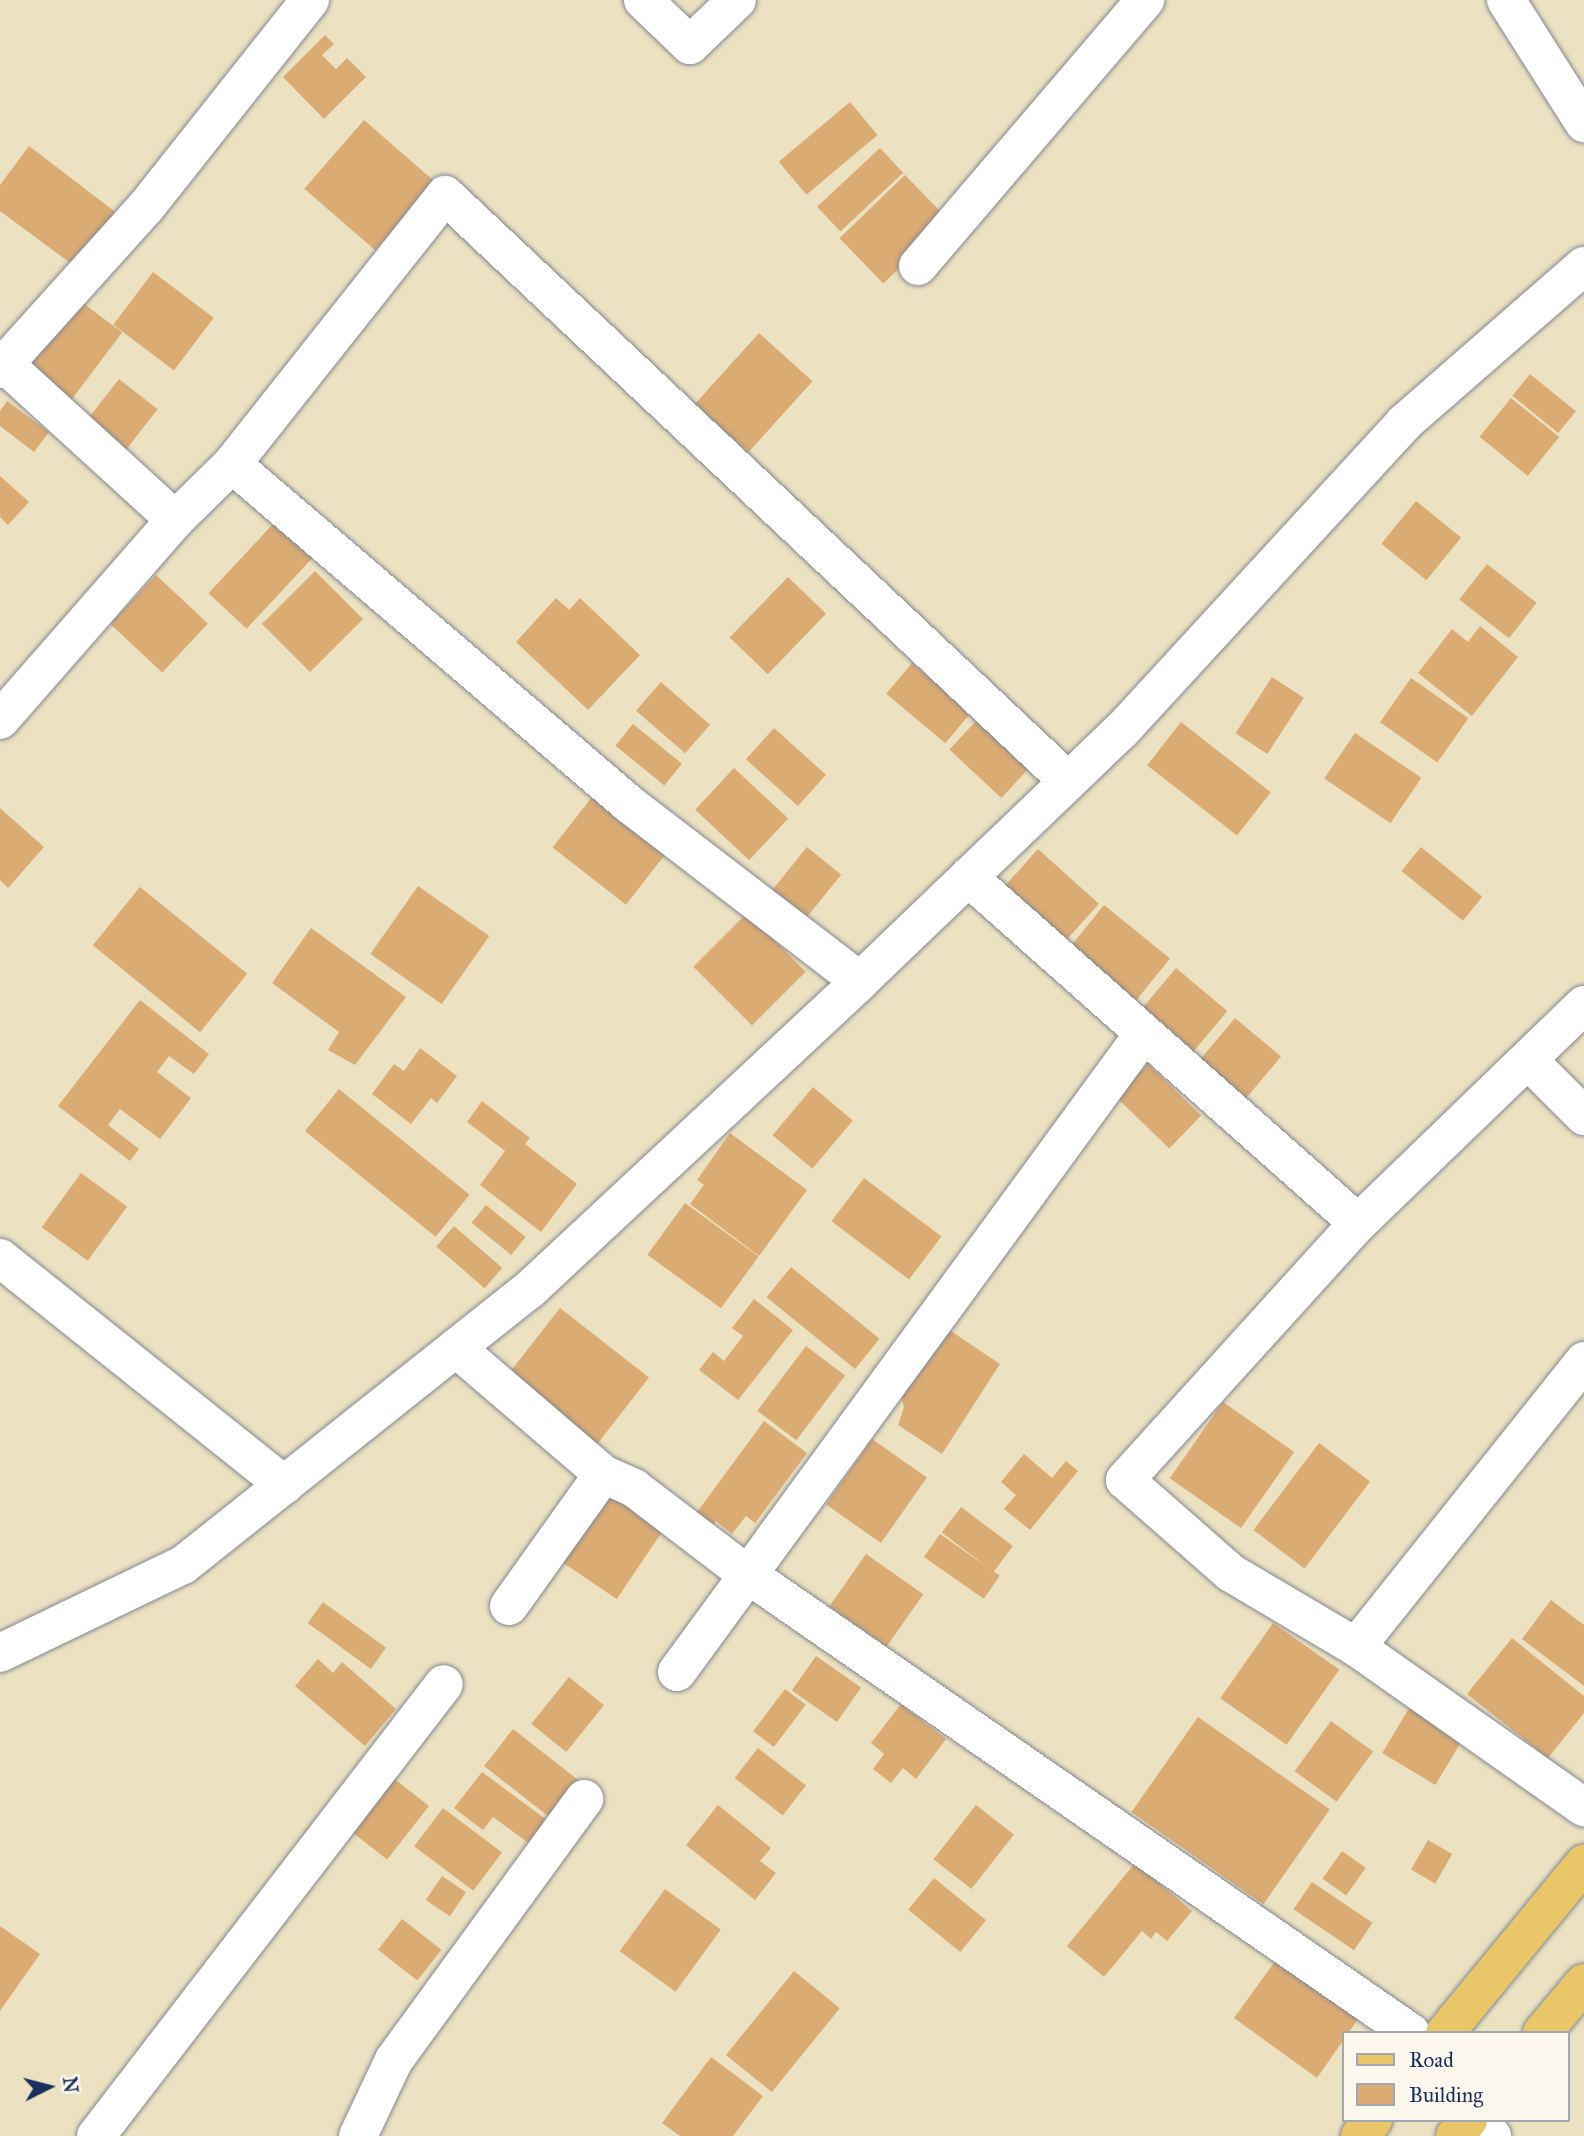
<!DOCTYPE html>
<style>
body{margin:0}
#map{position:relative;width:1584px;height:2136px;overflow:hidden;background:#ece2c2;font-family:"IM FELL Great Primer",serif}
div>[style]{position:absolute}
.building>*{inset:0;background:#dbab74;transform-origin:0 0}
.roads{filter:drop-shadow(0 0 2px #848890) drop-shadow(0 0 2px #848890)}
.minor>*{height:38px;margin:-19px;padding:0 19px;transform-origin:19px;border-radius:19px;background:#fff}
.major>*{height:38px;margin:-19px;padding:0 19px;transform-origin:19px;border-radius:19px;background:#e9c769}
span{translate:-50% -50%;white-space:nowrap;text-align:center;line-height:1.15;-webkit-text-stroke:5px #fbf7ec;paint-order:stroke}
.legend{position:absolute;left:1342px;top:2031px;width:228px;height:91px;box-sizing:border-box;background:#fbf7ec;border:2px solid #a1a7b3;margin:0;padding:9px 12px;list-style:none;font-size:21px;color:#1b2f5e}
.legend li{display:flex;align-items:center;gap:14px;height:35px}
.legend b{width:35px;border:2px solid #a1a7b3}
.north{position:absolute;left:14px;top:2052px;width:70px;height:70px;-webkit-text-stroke:5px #fbf7ec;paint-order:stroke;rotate:84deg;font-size:19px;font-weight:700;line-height:28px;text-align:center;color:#1b2f5e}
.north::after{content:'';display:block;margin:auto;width:24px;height:32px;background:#1b2f5e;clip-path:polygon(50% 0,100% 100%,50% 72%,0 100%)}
</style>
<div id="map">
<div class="building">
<i style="clip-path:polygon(325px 35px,334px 44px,322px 55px,336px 69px,347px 58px,366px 77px,324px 119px,283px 77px)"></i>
<i style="left:850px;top:102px;width:43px;height:93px;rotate:50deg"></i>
<i style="left:364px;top:120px;width:94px;height:91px;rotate:41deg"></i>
<i style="clip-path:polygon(29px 146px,118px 214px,77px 268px,0 211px,0 185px)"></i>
<i style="left:880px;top:148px;width:34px;height:86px;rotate:47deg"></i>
<i style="left:905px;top:175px;width:63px;height:91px;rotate:46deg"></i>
<i style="left:153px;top:272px;width:76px;height:66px;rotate:37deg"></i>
<i style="left:75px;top:297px;width:59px;height:91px;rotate:37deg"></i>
<i style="left:759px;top:333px;width:72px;height:96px;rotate:42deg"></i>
<i style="left:1530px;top:374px;width:59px;height:28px;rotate:39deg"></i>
<i style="left:119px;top:379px;width:49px;height:66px;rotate:38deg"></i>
<i style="left:1511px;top:398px;width:62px;height:50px;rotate:39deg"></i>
<i style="clip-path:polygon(7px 401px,49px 432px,34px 452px,0 426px,0 411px)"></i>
<i style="clip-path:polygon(0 476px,29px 502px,8px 525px,0 517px)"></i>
<i style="left:1416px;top:501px;width:58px;height:55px;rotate:39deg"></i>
<i style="left:274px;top:523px;width:52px;height:96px;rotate:43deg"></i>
<i style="left:1487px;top:564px;width:63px;height:45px;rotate:38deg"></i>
<i style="left:315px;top:571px;width:68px;height:75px;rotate:45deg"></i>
<i style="left:156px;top:575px;width:71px;height:67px;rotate:43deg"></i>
<i style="left:788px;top:577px;width:53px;height:84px;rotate:44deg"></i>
<i style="clip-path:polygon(556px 598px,569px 610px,580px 598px,640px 655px,588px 710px,516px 642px)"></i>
<i style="clip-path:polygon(1480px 626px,1518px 657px,1472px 716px,1418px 673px,1452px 629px,1468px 642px)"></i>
<i style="left:912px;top:663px;width:77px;height:40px;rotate:40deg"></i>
<i style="left:1272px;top:677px;width:38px;height:67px;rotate:33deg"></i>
<i style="left:1411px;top:678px;width:70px;height:54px;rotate:35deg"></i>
<i style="left:661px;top:682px;width:65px;height:38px;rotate:41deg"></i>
<i style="left:976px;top:721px;width:71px;height:39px;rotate:43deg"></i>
<i style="left:1181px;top:722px;width:114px;height:55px;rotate:38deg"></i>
<i style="left:633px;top:724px;width:63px;height:28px;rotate:39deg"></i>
<i style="left:774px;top:728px;width:70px;height:42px;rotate:42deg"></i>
<i style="left:1355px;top:733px;width:80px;height:55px;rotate:34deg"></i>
<i style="left:734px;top:768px;width:74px;height:57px;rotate:43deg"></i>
<i style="left:592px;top:797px;width:93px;height:64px;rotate:38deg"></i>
<i style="clip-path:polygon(0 808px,44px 847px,8px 888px,0 880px)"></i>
<i style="left:807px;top:847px;width:44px;height:70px;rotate:39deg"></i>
<i style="left:1421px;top:847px;width:79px;height:31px;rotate:39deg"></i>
<i style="left:1038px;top:849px;width:82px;height:62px;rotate:42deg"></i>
<i style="left:418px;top:886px;width:87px;height:83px;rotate:35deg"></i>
<i style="left:140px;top:887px;width:138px;height:75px;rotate:39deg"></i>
<i style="left:1104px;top:905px;width:85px;height:60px;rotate:39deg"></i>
<i style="left:747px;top:913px;width:83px;height:76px;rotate:45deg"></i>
<i style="clip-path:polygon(311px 928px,406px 997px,355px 1065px,328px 1050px,339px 1032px,272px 983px)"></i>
<i style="left:1176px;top:968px;width:67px;height:55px;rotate:40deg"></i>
<i style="clip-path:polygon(140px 1000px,209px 1054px,194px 1074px,169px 1056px,157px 1072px,191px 1098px,160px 1139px,120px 1109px,108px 1125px,139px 1149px,130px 1161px,58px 1106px)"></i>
<i style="left:1235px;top:1018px;width:60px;height:54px;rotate:40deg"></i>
<i style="clip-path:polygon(420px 1048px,457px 1076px,437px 1103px,431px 1098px,411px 1124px,372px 1094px,394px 1064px,404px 1071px)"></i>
<i style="left:1148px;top:1064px;width:74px;height:46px;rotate:44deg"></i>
<i style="left:813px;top:1087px;width:52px;height:63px;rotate:40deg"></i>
<i style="left:339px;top:1089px;width:168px;height:54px;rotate:39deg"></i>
<i style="clip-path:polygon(482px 1101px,530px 1138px,525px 1144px,577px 1184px,541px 1232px,480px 1185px,505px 1151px,467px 1122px)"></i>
<i style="clip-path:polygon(730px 1133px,807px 1190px,759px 1256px,690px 1204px,704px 1185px,697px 1180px)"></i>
<i style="left:81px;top:1173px;width:57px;height:67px;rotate:36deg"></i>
<i style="left:864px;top:1178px;width:97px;height:54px;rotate:37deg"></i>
<i style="left:685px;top:1203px;width:91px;height:64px;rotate:36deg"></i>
<i style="left:486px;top:1205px;width:51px;height:23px;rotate:39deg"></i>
<i style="left:454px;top:1226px;width:64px;height:27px;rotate:41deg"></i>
<i style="left:791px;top:1267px;width:114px;height:39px;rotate:39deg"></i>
<i style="clip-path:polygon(754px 1299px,793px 1330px,738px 1400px,699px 1370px,713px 1352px,724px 1361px,743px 1336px,732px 1328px)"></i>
<i style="left:560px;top:1308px;width:113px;height:87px;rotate:38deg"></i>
<i style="clip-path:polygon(939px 1323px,1000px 1364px,942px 1454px,898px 1425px,904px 1407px,898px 1385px)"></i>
<i style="left:806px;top:1346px;width:49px;height:81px;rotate:37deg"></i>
<i style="left:1223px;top:1402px;width:87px;height:93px;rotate:35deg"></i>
<i style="clip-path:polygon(764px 1421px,807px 1453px,755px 1523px,746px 1516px,732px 1534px,716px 1521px,708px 1531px,692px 1519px)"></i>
<i style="left:872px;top:1439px;width:67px;height:80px;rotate:35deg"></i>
<i style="left:1319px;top:1443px;width:64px;height:109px;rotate:37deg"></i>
<i style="clip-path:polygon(1024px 1454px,1052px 1478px,1066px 1461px,1078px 1471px,1030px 1530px,1004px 1509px,1016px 1495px,1001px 1482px)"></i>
<i style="left:606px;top:1488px;width:71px;height:86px;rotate:34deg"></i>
<i style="left:961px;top:1507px;width:65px;height:32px;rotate:37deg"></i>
<i style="left:940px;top:1534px;width:73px;height:28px;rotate:35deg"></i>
<i style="left:866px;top:1554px;width:70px;height:64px;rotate:35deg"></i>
<i style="clip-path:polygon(1551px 1600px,1584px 1625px,1584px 1686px,1522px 1639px)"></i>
<i style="left:323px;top:1602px;width:78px;height:26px;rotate:36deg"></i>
<i style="left:1273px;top:1623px;width:81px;height:92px;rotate:35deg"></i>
<i style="clip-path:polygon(1512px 1638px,1584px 1696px,1584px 1713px,1548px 1758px,1467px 1694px)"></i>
<i style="left:816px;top:1656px;width:55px;height:42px;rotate:35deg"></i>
<i style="clip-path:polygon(318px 1659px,333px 1673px,342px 1662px,396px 1709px,365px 1746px,295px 1686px)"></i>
<i style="left:569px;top:1677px;width:45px;height:60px;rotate:39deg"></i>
<i style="left:785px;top:1689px;width:26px;height:53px;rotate:37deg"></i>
<i style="clip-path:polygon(901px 1704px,946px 1739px,916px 1779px,903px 1768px,891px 1783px,873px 1769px,884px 1754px,871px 1743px)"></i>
<i style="left:1411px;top:1705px;width:62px;height:56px;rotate:31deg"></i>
<i style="left:1198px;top:1717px;width:161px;height:116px;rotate:35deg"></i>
<i style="left:1331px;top:1721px;width:52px;height:62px;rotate:36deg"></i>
<i style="left:513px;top:1729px;width:89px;height:47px;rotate:38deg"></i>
<i style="left:758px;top:1748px;width:61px;height:38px;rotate:38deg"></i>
<i style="clip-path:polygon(482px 1772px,547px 1820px,530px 1844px,493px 1817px,483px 1830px,454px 1808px)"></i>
<i style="left:388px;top:1774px;width:52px;height:68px;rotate:38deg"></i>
<i style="clip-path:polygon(718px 1805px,771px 1848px,760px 1861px,776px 1873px,755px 1900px,686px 1845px)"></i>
<i style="left:976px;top:1805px;width:48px;height:69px;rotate:38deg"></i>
<i style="left:443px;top:1808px;width:74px;height:48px;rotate:37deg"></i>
<i style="left:1428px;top:1840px;width:28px;height:34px;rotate:30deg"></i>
<i style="left:1342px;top:1851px;width:29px;height:34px;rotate:35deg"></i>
<i style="clip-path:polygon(1135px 1863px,1192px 1911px,1167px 1941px,1156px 1932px,1151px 1939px,1142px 1931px,1104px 1977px,1067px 1946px)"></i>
<i style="left:442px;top:1876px;width:29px;height:29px;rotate:34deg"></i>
<i style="left:934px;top:1878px;width:67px;height:41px;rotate:39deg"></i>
<i style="left:1312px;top:1882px;width:73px;height:33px;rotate:34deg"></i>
<i style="left:665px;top:1889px;width:69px;height:77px;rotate:36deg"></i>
<i style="left:402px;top:1919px;width:50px;height:39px;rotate:38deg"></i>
<i style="clip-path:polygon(0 1926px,40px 1954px,0 2011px)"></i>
<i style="clip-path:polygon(1276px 1960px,1367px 2006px,1317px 2078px,1234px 2018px)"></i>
<i style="left:794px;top:1971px;width:59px;height:108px;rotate:39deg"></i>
<i style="clip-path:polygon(711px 2057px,763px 2096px,733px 2136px,680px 2136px,662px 2123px)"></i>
</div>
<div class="roads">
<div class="minor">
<i style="left:643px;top:0;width:65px;rotate:43.8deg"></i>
<i style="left:690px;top:45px;width:65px;rotate:-43.8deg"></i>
<i style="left:1506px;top:0;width:146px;rotate:57.6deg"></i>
<i style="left:918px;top:266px;width:350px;rotate:-49.5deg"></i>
<i style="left:0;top:360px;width:237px;rotate:42.4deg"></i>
<i style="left:175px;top:520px;width:80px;rotate:-44.5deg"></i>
<i style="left:232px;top:464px;width:523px;rotate:40.58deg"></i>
<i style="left:629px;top:804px;width:291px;rotate:37.5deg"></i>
<i style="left:860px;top:981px;width:363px;rotate:-43.8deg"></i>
<i style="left:1122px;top:730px;width:417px;rotate:-47.4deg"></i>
<i style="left:1404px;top:423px;width:239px;rotate:-41.1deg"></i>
<i style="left:0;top:369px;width:218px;rotate:-48deg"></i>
<i style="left:146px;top:207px;width:264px;rotate:-51.6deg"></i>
<i style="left:232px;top:464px;width:343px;rotate:-51.6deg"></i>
<i style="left:445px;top:195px;width:855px;rotate:43.25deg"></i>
<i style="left:0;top:720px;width:266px;rotate:-48.8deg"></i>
<i style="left:968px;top:877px;width:521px;rotate:41.58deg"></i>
<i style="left:1584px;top:1005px;width:314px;rotate:136deg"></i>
<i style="left:1358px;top:1223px;width:347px;rotate:132.2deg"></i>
<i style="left:1125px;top:1480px;width:141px;rotate:41.3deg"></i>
<i style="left:1231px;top:1573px;width:145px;rotate:30.6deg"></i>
<i style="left:1356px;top:1647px;width:279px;rotate:35.1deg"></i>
<i style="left:1529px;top:1061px;width:78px;rotate:45deg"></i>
<i style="left:0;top:1258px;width:364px;rotate:38.6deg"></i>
<i style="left:456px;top:1348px;width:194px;rotate:40.6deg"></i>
<i style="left:603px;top:1474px;width:34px;rotate:24deg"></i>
<i style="left:634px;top:1488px;width:142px;rotate:37.3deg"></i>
<i style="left:747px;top:1574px;width:807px;rotate:34.65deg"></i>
<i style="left:509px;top:1606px;width:162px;rotate:-54.5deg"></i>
<i style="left:1356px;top:1647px;width:366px;rotate:-51.4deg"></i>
<i style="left:0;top:1653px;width:203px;rotate:-25.7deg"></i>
<i style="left:183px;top:1565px;width:441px;rotate:-38.5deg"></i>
<i style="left:528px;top:1291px;width:454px;rotate:-43deg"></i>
<i style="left:677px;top:1672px;width:788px;rotate:-53.83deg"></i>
<i style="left:1472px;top:2120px;width:26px;rotate:39deg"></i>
<i style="left:96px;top:2136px;width:570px;rotate:-52.41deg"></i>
<i style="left:358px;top:2136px;width:84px;rotate:-64.7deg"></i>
<i style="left:394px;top:2060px;width:323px;rotate:-53.9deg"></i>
</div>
<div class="major">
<i style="left:1445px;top:2033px;width:219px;rotate:-50.6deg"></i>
<i style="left:1542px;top:2033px;width:65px;rotate:-50deg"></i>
<i style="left:1360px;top:2136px;width:21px;rotate:-51deg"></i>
<i style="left:1455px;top:2136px;width:21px;rotate:-51deg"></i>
</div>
</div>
<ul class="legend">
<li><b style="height:9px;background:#e9c769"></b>Road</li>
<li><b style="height:19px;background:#dbab74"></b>Building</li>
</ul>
<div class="north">N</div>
</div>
